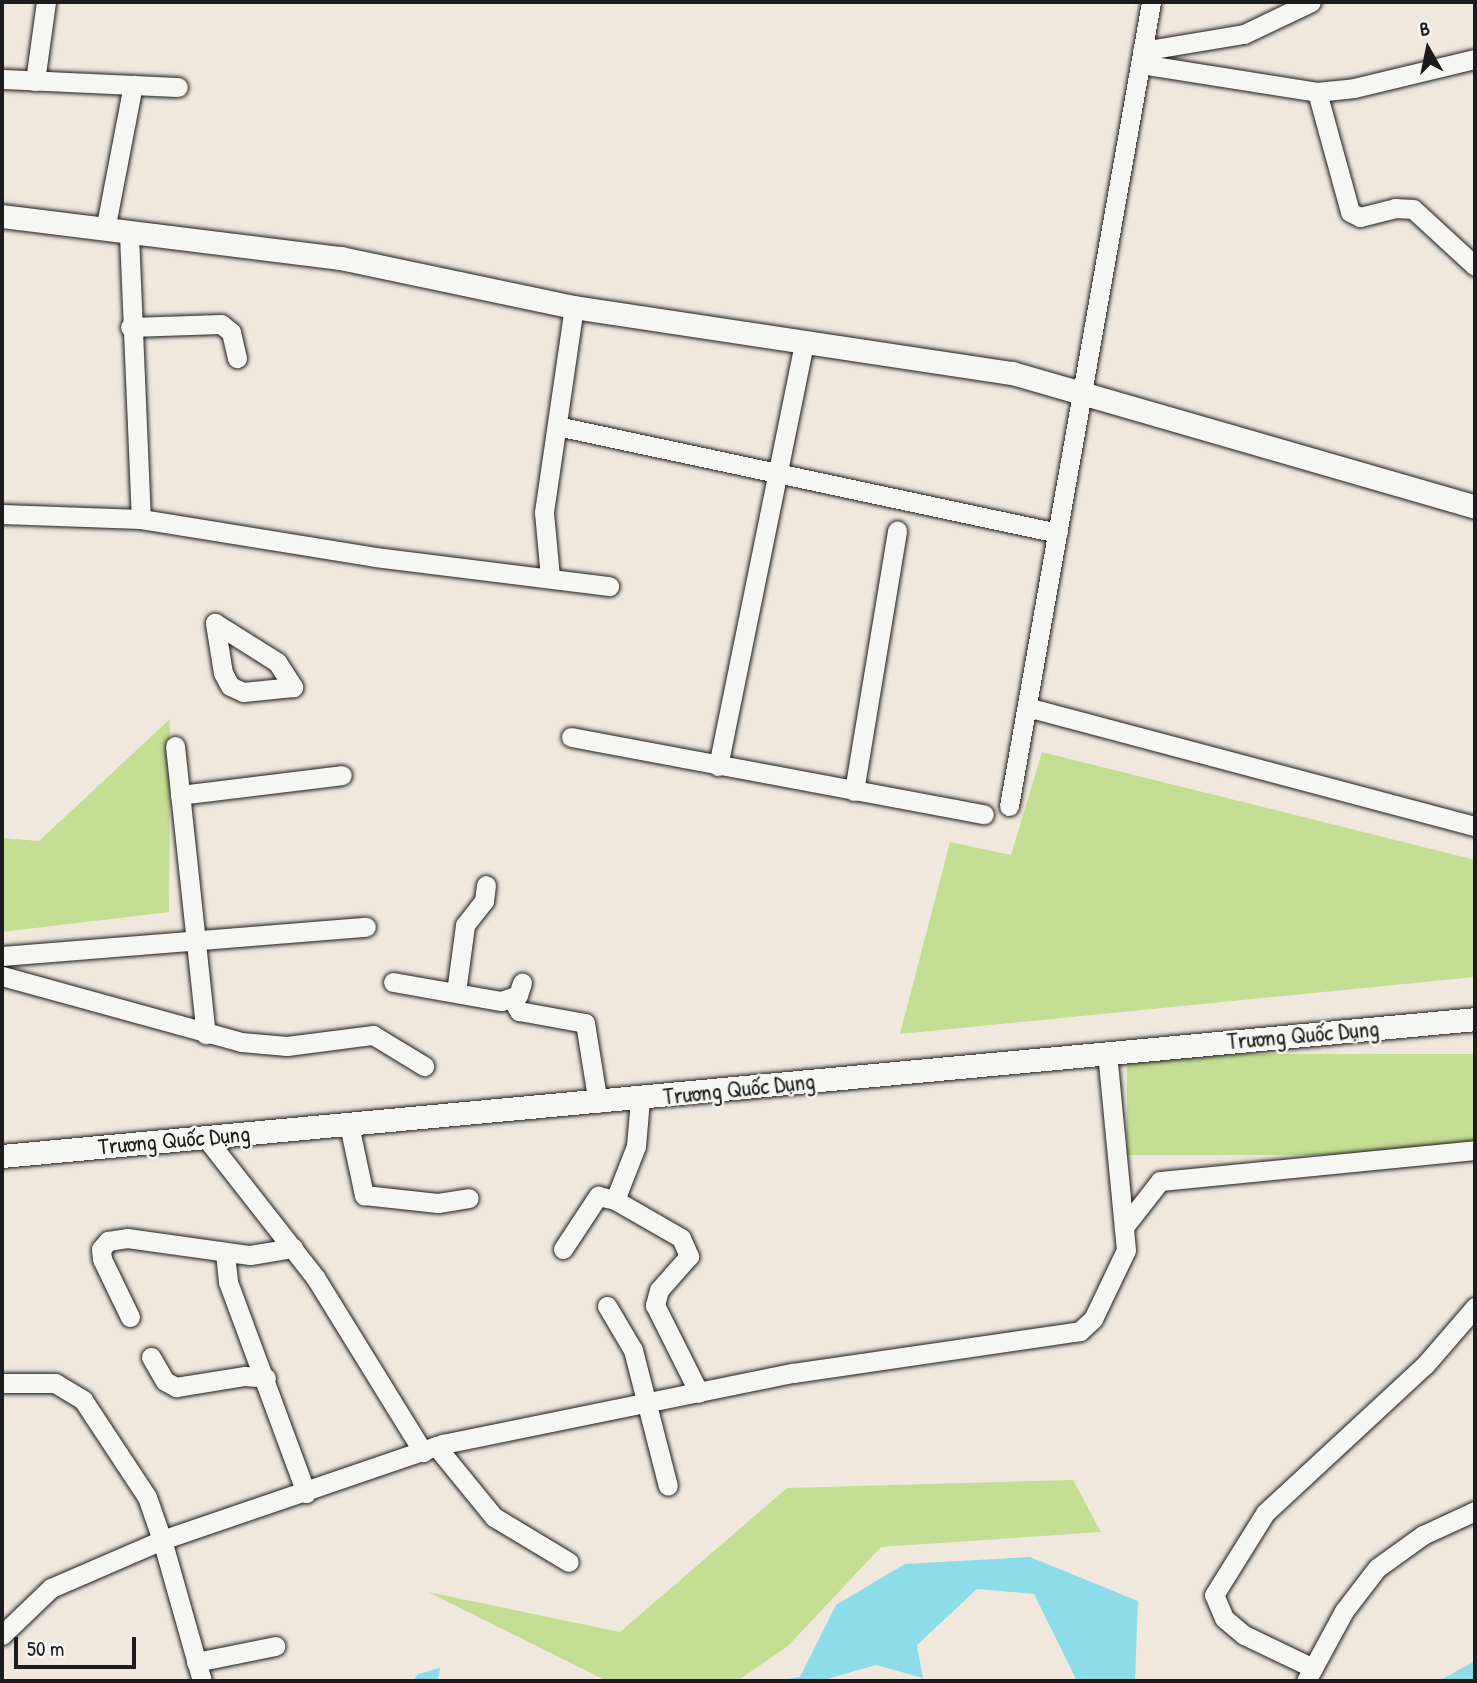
<!DOCTYPE html>
<meta charset="utf-8">
<style>
body{margin:0}
#map{position:relative;width:1477px;height:1683px;overflow:hidden;background:#f0e8dd;font-family:"Patrick Hand",sans-serif}
div>[style]{position:absolute}
.green>*{inset:0;background:#c4de94;transform-origin:0 0}
.water>*{inset:0;background:#8ddcea}
.roads{filter:drop-shadow(0 0 2px #1c1c1c) drop-shadow(0 0 2px #1c1c1c)}
.minor>*{height:19px;margin:-9.5px;padding:0 9.5px;transform-origin:9.5px;border-radius:9.5px;background:#f6f6f2}
.tertiary>*{height:23px;margin:-11.5px;padding:0 11.5px;transform-origin:11.5px;border-radius:11.5px;background:#f6f6f2}
span{translate:-50% -50%;white-space:nowrap;text-align:center;line-height:1.15;-webkit-text-stroke:5px #f6f6f2;paint-order:stroke}
.street-label{font-size:23px;color:#1c1c1c}
.frame{position:absolute;inset:0;border:4px solid #1c1c1c;pointer-events:none}
.north{position:absolute;left:1393px;top:14px;width:70px;height:70px;-webkit-text-stroke:5px #f6f6f2;paint-order:stroke;rotate:351deg;font-size:19px;font-weight:700;line-height:28px;text-align:center;color:#1c1c1c}
.north::after{content:'';display:block;margin:auto;width:24px;height:32px;background:#1c1c1c;clip-path:polygon(50% 0,100% 100%,50% 72%,0 100%)}
.scale{position:absolute;left:14px;top:1637px;width:122px;height:32px;box-sizing:border-box;border:4px solid #1c1c1c;border-top:0;padding-left:9px;font-size:21px;line-height:24px;white-space:nowrap;color:#1c1c1c;-webkit-text-stroke:5px #f6f6f2;paint-order:stroke}
</style>
<div id="map">
<div class="green">
<i style="clip-path:polygon(170px 719px,169px 912px,2px 932px,2px 838px,39px 841px)"></i>
<i style="clip-path:polygon(1042px 752px,1475px 860px,1475px 977px,900px 1034px,950px 842px,1011px 855px)"></i>
<i style="left:1475px;top:1054px;width:101px;height:348px;rotate:90deg"></i>
<i style="clip-path:polygon(1073px 1480px,1101px 1532px,881px 1547px,788px 1646px,737px 1681px,607px 1681px,428px 1592px,620px 1632px,787px 1488px)"></i>
</div>
<div class="water">
<i style="clip-path:polygon(1030px 1557px,1138px 1601px,1135px 1681px,1077px 1681px,1034px 1594px,977px 1589px,917px 1645px,923px 1678px,876px 1665px,820px 1681px,774px 1681px,800px 1677px,836px 1605px,905px 1564px)"></i>
<i style="clip-path:polygon(1475px 1661px,1475px 1681px,1439px 1681px)"></i>
<i style="clip-path:polygon(440px 1668px,438px 1681px,413px 1681px,418px 1674px)"></i>
</div>
<div class="roads">
<div class="minor">
<i style="left:1142px;top:51px;width:103px;rotate:-9.5deg"></i>
<i style="left:1244px;top:34px;width:74px;rotate:-25.5deg"></i>
<i style="left:1141px;top:64px;width:178px;rotate:9deg"></i>
<i style="left:1317px;top:92px;width:37px;rotate:-6deg"></i>
<i style="left:1354px;top:88px;width:124px;rotate:-13.5deg"></i>
<i style="left:2px;top:79px;width:176px;rotate:2.6deg"></i>
<i style="left:35px;top:81px;width:80px;rotate:-82.1deg"></i>
<i style="left:1317px;top:92px;width:124px;rotate:74.6deg"></i>
<i style="left:1350px;top:212px;width:11px;rotate:27deg"></i>
<i style="left:1360px;top:217px;width:36px;rotate:-14deg"></i>
<i style="left:1395px;top:208px;width:18px;rotate:3deg"></i>
<i style="left:1413px;top:209px;width:84px;rotate:42.6deg"></i>
<i style="left:105px;top:230px;width:148px;rotate:-79.1deg"></i>
<i style="left:129px;top:235px;width:284px;rotate:87.6deg"></i>
<i style="left:130px;top:327px;width:91px;rotate:-1.9deg"></i>
<i style="left:221px;top:324px;width:13px;rotate:39deg"></i>
<i style="left:231px;top:332px;width:27px;rotate:77deg"></i>
<i style="left:557px;top:426px;width:512px;rotate:12.06deg"></i>
<i style="left:2px;top:514px;width:139px;rotate:2.1deg"></i>
<i style="left:141px;top:519px;width:237px;rotate:9.2deg"></i>
<i style="left:375px;top:557px;width:236px;rotate:7.1deg"></i>
<i style="left:550px;top:577px;width:65px;rotate:-95.3deg"></i>
<i style="left:544px;top:512px;width:207px;rotate:-81.7deg"></i>
<i style="left:215px;top:623px;width:73px;rotate:32.2deg"></i>
<i style="left:277px;top:662px;width:30px;rotate:57deg"></i>
<i style="left:293px;top:687px;width:50px;rotate:174.3deg"></i>
<i style="left:243px;top:692px;width:14px;rotate:-155deg"></i>
<i style="left:230px;top:686px;width:15px;rotate:-118deg"></i>
<i style="left:223px;top:673px;width:51px;rotate:-99.1deg"></i>
<i style="left:1027px;top:707px;width:464px;rotate:14.9deg"></i>
<i style="left:571px;top:737px;width:420px;rotate:10.6deg"></i>
<i style="left:175px;top:746px;width:290px;rotate:83.9deg"></i>
<i style="left:718px;top:766px;width:433px;rotate:-78.5deg"></i>
<i style="left:854px;top:791px;width:264px;rotate:-80.6deg"></i>
<i style="left:180px;top:795px;width:163px;rotate:-7deg"></i>
<i style="left:1009px;top:806px;width:816px;rotate:-79.98deg"></i>
<i style="left:2px;top:956px;width:365px;rotate:-4.6deg"></i>
<i style="left:2px;top:976px;width:248px;rotate:15.4deg"></i>
<i style="left:241px;top:1042px;width:46px;rotate:5deg"></i>
<i style="left:287px;top:1046px;width:87px;rotate:-7.3deg"></i>
<i style="left:373px;top:1035px;width:60px;rotate:31.3deg"></i>
<i style="left:393px;top:982px;width:110px;rotate:10deg"></i>
<i style="left:501px;top:1001px;width:18px;rotate:-19deg"></i>
<i style="left:518px;top:995px;width:13px;rotate:-72deg"></i>
<i style="left:456px;top:992px;width:68px;rotate:-82.3deg"></i>
<i style="left:465px;top:925px;width:31px;rotate:-52deg"></i>
<i style="left:484px;top:901px;width:16px;rotate:-83deg"></i>
<i style="left:512px;top:999px;width:14px;rotate:60deg"></i>
<i style="left:519px;top:1011px;width:67px;rotate:10.3deg"></i>
<i style="left:585px;top:1023px;width:81px;rotate:80.8deg"></i>
<i style="left:349px;top:1125px;width:72px;rotate:77.9deg"></i>
<i style="left:364px;top:1195px;width:74px;rotate:6.2deg"></i>
<i style="left:438px;top:1203px;width:31px;rotate:-9deg"></i>
<i style="left:206px;top:1138px;width:177px;rotate:51.9deg"></i>
<i style="left:315px;top:1277px;width:206px;rotate:58.3deg"></i>
<i style="left:615px;top:1200px;width:58px;rotate:-68.7deg"></i>
<i style="left:636px;top:1146px;width:47px;rotate:-85.1deg"></i>
<i style="left:1124px;top:1227px;width:58px;rotate:-52deg"></i>
<i style="left:1160px;top:1181px;width:317px;rotate:-5.6deg"></i>
<i style="left:563px;top:1249px;width:64px;rotate:-56.6deg"></i>
<i style="left:598px;top:1196px;width:17px;rotate:13deg"></i>
<i style="left:615px;top:1200px;width:76px;rotate:29.9deg"></i>
<i style="left:681px;top:1238px;width:20px;rotate:66deg"></i>
<i style="left:689px;top:1256px;width:45px;rotate:131.4deg"></i>
<i style="left:659px;top:1290px;width:16px;rotate:105deg"></i>
<i style="left:655px;top:1305px;width:98px;rotate:63.4deg"></i>
<i style="left:225px;top:1253px;width:29px;rotate:84deg"></i>
<i style="left:228px;top:1282px;width:225px;rotate:69.7deg"></i>
<i style="left:607px;top:1306px;width:51px;rotate:59.4deg"></i>
<i style="left:633px;top:1350px;width:140px;rotate:75.6deg"></i>
<i style="left:130px;top:1317px;width:64px;rotate:-115.8deg"></i>
<i style="left:102px;top:1259px;width:10px;rotate:-96deg"></i>
<i style="left:101px;top:1249px;width:11px;rotate:-49deg"></i>
<i style="left:108px;top:1241px;width:19px;rotate:-9deg"></i>
<i style="left:127px;top:1238px;width:124px;rotate:7.9deg"></i>
<i style="left:250px;top:1255px;width:44px;rotate:-9.2deg"></i>
<i style="left:151px;top:1357px;width:28px;rotate:60deg"></i>
<i style="left:165px;top:1381px;width:13px;rotate:29deg"></i>
<i style="left:176px;top:1387px;width:70px;rotate:-9.1deg"></i>
<i style="left:245px;top:1376px;width:21px;rotate:5deg"></i>
<i style="left:2px;top:1383px;width:53px"></i>
<i style="left:55px;top:1383px;width:33px;rotate:31deg"></i>
<i style="left:83px;top:1400px;width:116px;rotate:56.6deg"></i>
<i style="left:147px;top:1497px;width:46px;rotate:70.8deg"></i>
<i style="left:162px;top:1540px;width:121px;rotate:156.6deg"></i>
<i style="left:51px;top:1588px;width:68px;rotate:136.2deg"></i>
<i style="left:436px;top:1446px;width:92px;rotate:50.8deg"></i>
<i style="left:494px;top:1517px;width:87px;rotate:31deg"></i>
<i style="left:196px;top:1662px;width:81px;rotate:-11.4deg"></i>
<i style="left:1313px;top:1668px;width:76px;rotate:-154.4deg"></i>
<i style="left:1244px;top:1635px;width:26px;rotate:-140deg"></i>
<i style="left:1224px;top:1618px;width:25px;rotate:-113deg"></i>
<i style="left:1214px;top:1595px;width:97px;rotate:-58.1deg"></i>
<i style="left:1265px;top:1513px;width:218px;rotate:-42.8deg"></i>
<i style="left:1425px;top:1365px;width:77px;rotate:-49.2deg"></i>
<i style="left:202px;top:1681px;width:147px;rotate:-105.8deg"></i>
<i style="left:162px;top:1540px;width:297px;rotate:-18.9deg"></i>
<i style="left:443px;top:1444px;width:357px;rotate:-11.5deg"></i>
<i style="left:793px;top:1373px;width:290px;rotate:-8.3deg"></i>
<i style="left:1080px;top:1331px;width:18px;rotate:-43deg"></i>
<i style="left:1093px;top:1319px;width:76px;rotate:-64.4deg"></i>
<i style="left:1126px;top:1250px;width:198px;rotate:-95.5deg"></i>
<i style="left:1306px;top:1681px;width:80px;rotate:-61.5deg"></i>
<i style="left:1344px;top:1611px;width:54px;rotate:-52.5deg"></i>
<i style="left:1377px;top:1568px;width:57px;rotate:-35.7deg"></i>
<i style="left:1423px;top:1535px;width:57px;rotate:-24.8deg"></i>
</div>
<div class="tertiary">
<i style="left:2px;top:216px;width:342px;rotate:7.1deg"></i>
<i style="left:341px;top:258px;width:238px;rotate:11.9deg"></i>
<i style="left:574px;top:307px;width:443px;rotate:8.6deg"></i>
<i style="left:1012px;top:373px;width:482px;rotate:16.1deg"></i>
<i style="left:2px;top:1156px;width:1479px;rotate:-5.31deg"></i>
</div>
</div>
<div class="street-label">
<span style="left:1303px;top:1035px;rotate:-5deg">Trương Quốc Dụng</span>
<span style="left:739px;top:1089px;rotate:-6deg">Trương Quốc Dụng</span>
<span style="left:174px;top:1140px;rotate:-5deg">Trương Quốc Dụng</span>
</div>
<div class="frame"></div>
<div class="north">B</div>
<div class="scale">50 m</div>
</div>
